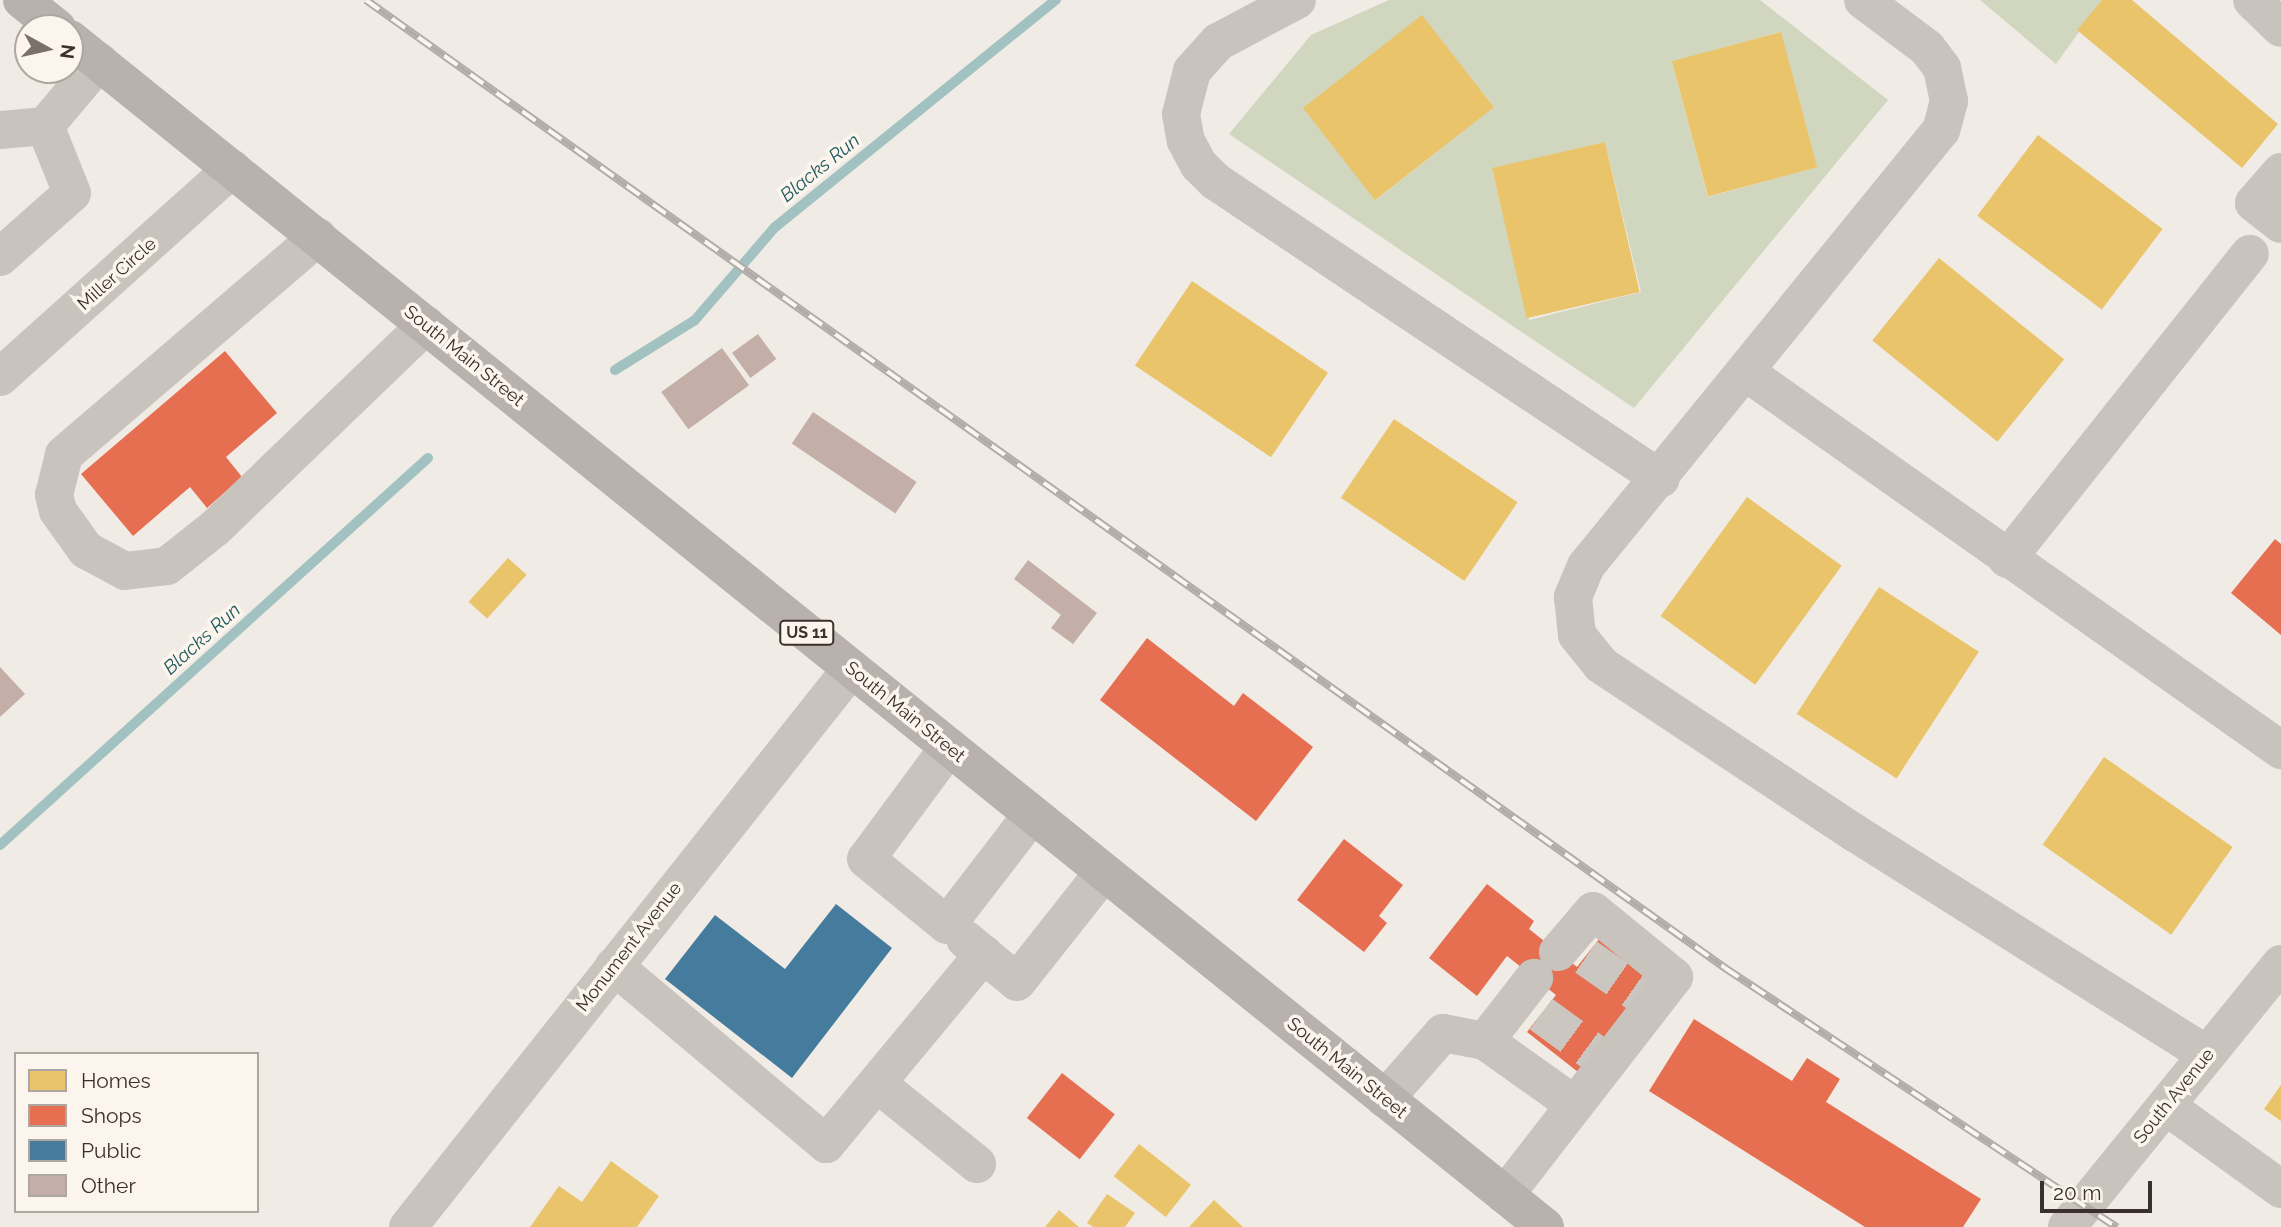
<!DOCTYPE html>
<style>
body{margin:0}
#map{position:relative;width:2281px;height:1227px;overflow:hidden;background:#f0ebe5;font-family:Raleway,sans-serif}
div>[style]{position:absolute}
.green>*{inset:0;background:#d1d6bf}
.homes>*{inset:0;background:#e9c46a;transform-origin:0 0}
.shops>*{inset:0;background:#e76f51;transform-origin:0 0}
.public>*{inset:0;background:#457b9d}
.stream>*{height:10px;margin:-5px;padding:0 5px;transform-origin:5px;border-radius:5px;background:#a1c2c1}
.building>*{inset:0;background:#c3afa7;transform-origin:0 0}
.minor-tunnel>*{height:38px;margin-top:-19px;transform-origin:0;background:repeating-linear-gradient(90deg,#ccc6c0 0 38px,transparent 0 57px)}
.minor>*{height:38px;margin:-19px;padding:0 19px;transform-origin:19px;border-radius:19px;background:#c9c3be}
.major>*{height:38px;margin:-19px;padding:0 19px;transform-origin:19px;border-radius:19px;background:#b8b1ad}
.rail>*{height:8px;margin-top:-4px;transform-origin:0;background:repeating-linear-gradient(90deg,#fbf5ee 0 16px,#b1aca8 0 32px);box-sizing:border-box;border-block:2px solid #b1aca8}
span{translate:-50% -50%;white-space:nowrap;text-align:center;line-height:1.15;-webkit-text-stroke:7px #fbf5ee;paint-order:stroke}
.shield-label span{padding:2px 5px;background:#fbf5ee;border:2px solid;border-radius:5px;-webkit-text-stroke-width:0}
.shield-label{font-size:16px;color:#3b302b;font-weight:700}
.street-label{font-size:18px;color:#3b302b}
.water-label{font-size:19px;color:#1f5a5e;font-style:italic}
.legend{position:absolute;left:14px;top:1052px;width:245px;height:161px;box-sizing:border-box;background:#fbf5ee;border:2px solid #aea6a0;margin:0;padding:9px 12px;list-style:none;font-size:21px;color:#3b302b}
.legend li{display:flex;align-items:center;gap:14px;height:35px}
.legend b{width:35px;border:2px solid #aea6a0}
.north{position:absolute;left:14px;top:14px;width:70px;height:70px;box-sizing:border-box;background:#fbf5ee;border:2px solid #aea6a0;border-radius:50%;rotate:98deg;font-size:19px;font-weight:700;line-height:28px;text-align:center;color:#3b302b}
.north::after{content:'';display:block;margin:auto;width:24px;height:32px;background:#7a716c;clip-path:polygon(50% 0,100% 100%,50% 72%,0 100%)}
.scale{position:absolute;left:2040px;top:1181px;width:112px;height:32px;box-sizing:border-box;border:4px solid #3b302b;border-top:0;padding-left:9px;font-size:21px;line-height:24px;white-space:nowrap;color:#3b302b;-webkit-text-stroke:5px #fbf5ee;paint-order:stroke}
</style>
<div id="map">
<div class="green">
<i style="clip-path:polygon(evenodd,1389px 0,1760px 0,1888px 100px,1634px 408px,1229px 134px,1311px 35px,1389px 0,1422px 16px,1494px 107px,1376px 200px,1304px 109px,1422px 16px,1389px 0,1780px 32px,1817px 167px,1708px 197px,1672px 62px,1780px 32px,1389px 0,1605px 142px,1641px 292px,1529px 320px,1492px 169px,1605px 142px)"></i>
<i style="clip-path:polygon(1980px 0,2102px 0,2056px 64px)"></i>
</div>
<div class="homes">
<i style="clip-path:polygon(2102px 0,2132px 0,2278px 124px,2242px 168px,2077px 30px)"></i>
<i style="left:1422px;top:15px;width:117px;height:151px;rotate:52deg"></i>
<i style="left:1781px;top:32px;width:140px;height:113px;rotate:75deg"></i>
<i style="left:2038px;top:135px;width:156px;height:101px;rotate:37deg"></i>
<i style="left:1605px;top:142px;width:154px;height:116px;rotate:77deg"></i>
<i style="left:1939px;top:258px;width:161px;height:106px;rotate:39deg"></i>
<i style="left:1192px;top:281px;width:164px;height:102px;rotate:34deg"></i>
<i style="left:1394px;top:419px;width:149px;height:95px;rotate:34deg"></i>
<i style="left:1747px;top:497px;width:117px;height:147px;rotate:36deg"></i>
<i style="left:508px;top:558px;width:25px;height:59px;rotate:42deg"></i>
<i style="left:1879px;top:587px;width:119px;height:151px;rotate:33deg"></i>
<i style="left:2104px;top:757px;width:157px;height:107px;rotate:35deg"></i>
<i style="clip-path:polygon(2281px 1085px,2281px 1121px,2264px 1109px)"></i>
<i style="left:1139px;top:1144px;width:66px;height:41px;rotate:38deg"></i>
<i style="clip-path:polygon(611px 1161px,659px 1196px,637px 1227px,530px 1227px,559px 1186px,582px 1202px)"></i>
<i style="clip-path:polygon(1107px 1194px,1135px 1213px,1125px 1227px,1093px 1227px,1087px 1223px)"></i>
<i style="clip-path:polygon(1214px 1200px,1243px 1227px,1189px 1227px)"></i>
<i style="clip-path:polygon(1059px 1210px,1079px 1227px,1045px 1227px)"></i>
</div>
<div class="shops">
<i style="clip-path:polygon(225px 351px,277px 413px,226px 457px,242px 477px,207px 508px,190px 487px,133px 536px,81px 474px)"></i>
<i style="clip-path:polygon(2275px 539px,2281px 544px,2281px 635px,2231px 593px)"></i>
<i style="clip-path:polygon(1147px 638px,1234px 706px,1243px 693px,1313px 747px,1256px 821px,1100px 700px)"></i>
<i style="clip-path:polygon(1344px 839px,1403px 885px,1379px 916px,1387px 923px,1364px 952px,1297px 900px)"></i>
<i style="clip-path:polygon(1487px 884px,1534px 921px,1529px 929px,1577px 967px,1604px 933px,1655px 974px,1578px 1072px,1527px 1032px,1556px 995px,1507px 956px,1477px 996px,1429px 958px)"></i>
<i style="clip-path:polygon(1694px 1019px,1792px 1081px,1807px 1058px,1840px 1079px,1826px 1102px,1981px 1199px,1963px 1227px,1865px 1227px,1649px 1091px)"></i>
<i style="left:1062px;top:1073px;width:67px;height:57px;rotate:38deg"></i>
</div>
<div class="public">
<i style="clip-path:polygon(836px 904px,892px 948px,792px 1078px,665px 979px,715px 915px,785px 969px)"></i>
</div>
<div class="stream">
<i style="left:615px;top:370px;width:94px;rotate:-32deg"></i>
<i style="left:695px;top:320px;width:121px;rotate:-49.3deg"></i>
<i style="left:774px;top:228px;width:363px;rotate:-39deg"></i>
<i style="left:0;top:845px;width:577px;rotate:-42.12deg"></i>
</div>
<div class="building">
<i style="left:758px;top:334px;width:31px;height:32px;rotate:54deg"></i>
<i style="left:722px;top:348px;width:46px;height:75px;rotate:54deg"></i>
<i style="left:813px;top:412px;width:125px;height:38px;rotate:34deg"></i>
<i style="clip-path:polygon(1028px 560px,1097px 613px,1073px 644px,1051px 628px,1061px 615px,1014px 579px)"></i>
<i style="clip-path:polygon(0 667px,25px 694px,0 717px)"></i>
</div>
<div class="minor-tunnel">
<i style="left:1586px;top:957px;width:65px;rotate:34.9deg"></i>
<i style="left:1541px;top:1014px;width:64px;rotate:36.2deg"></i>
</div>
<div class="minor">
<i style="left:1297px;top:0;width:89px;rotate:152deg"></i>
<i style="left:1218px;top:42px;width:39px;rotate:132deg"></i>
<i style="left:1192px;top:71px;width:44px;rotate:104.3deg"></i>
<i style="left:1181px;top:114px;width:27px;rotate:80deg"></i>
<i style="left:1186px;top:141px;width:27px;rotate:62deg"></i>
<i style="left:1199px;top:165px;width:23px;rotate:45deg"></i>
<i style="left:1215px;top:181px;width:536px;rotate:33.75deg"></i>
<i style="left:1863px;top:0;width:80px;rotate:36.9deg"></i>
<i style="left:1927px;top:48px;width:25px;rotate:53deg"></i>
<i style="left:1942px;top:68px;width:34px;rotate:78deg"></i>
<i style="left:1949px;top:101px;width:30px;rotate:105deg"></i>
<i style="left:1941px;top:130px;width:562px;rotate:129.15deg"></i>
<i style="left:1586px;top:566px;width:34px;rotate:113deg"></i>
<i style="left:1573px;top:597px;width:38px;rotate:84deg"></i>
<i style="left:1577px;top:635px;width:38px;rotate:51deg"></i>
<i style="left:1601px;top:665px;width:305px;rotate:33.5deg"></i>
<i style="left:1855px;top:833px;width:416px;rotate:32.2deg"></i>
<i style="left:2252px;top:0;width:40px;rotate:44deg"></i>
<i style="left:0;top:130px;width:45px;rotate:-5.1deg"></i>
<i style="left:45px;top:126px;width:84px;rotate:-49.8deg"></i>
<i style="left:2281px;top:172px;width:41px;rotate:131.1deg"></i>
<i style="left:2254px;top:203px;width:34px;rotate:38deg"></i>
<i style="left:318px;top:237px;width:335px;rotate:139.4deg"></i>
<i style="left:64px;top:455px;width:41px;rotate:104deg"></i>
<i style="left:54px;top:495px;width:16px;rotate:76deg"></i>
<i style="left:58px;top:511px;width:48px;rotate:54.3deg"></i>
<i style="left:86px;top:550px;width:44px;rotate:28.3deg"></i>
<i style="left:125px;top:571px;width:42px;rotate:-6.8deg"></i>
<i style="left:167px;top:566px;width:61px;rotate:-38.4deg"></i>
<i style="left:215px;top:528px;width:293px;rotate:-43.9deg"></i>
<i style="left:0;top:257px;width:96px;rotate:-41.6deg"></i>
<i style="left:72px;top:193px;width:72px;rotate:-111.9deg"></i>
<i style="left:1747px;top:373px;width:654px;rotate:35.22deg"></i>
<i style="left:0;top:377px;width:312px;rotate:-41.9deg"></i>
<i style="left:2007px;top:559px;width:390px;rotate:-51.5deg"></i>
<i style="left:949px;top:747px;width:139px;rotate:126.5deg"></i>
<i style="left:866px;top:859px;width:104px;rotate:39.2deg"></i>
<i style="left:947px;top:925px;width:138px;rotate:-52.4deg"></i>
<i style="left:965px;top:939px;width:67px;rotate:39.6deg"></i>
<i style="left:1017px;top:982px;width:140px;rotate:-51.7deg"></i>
<i style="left:614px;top:966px;width:277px;rotate:40deg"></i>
<i style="left:826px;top:1144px;width:247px;rotate:-50.3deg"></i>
<i style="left:1485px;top:1041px;width:110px;rotate:35.4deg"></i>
<i style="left:879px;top:1085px;width:126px;rotate:38.9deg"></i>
<i style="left:1385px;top:1099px;width:88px;rotate:-48.7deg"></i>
<i style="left:1443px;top:1033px;width:43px;rotate:10.8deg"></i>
<i style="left:1485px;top:1041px;width:80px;rotate:-52.1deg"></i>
<i style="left:2166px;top:1106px;width:142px;rotate:35.8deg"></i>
<i style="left:1505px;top:1195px;width:276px;rotate:-52.2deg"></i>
<i style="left:1674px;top:977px;width:104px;rotate:-140.8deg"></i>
<i style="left:1593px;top:911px;width:54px;rotate:130.5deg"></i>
<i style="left:408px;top:1227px;width:712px;rotate:-51.55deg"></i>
<i style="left:2067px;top:1227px;width:339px;rotate:-50.9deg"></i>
</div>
<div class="major">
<i style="left:22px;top:0;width:45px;rotate:38.7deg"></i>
<i style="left:70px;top:39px;width:1894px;rotate:38.85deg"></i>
</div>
<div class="rail">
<i style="left:366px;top:0;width:1669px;rotate:35.46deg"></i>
<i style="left:1725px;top:968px;width:470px;rotate:33.5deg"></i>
</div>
<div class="shield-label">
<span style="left:807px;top:633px">US 11</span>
</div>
<div class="street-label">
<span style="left:117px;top:274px;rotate:-42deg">Miller Circle</span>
<span style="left:464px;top:356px;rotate:39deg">South Main Street</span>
<span style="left:905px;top:712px;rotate:39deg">South Main Street</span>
<span style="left:629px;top:947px;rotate:-52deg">Monument Avenue</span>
<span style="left:1347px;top:1068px;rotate:39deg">South Main Street</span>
<span style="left:2174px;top:1096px;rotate:-51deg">South Avenue</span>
</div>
<div class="water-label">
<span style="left:820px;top:168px;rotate:-39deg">Blacks Run</span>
<span style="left:202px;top:639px;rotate:-42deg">Blacks Run</span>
</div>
<ul class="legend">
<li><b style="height:19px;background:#e9c46a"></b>Homes</li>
<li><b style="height:19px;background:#e76f51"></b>Shops</li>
<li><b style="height:19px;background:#457b9d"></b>Public</li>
<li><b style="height:19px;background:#c3afa7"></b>Other</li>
</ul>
<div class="north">N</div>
<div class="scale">20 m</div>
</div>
